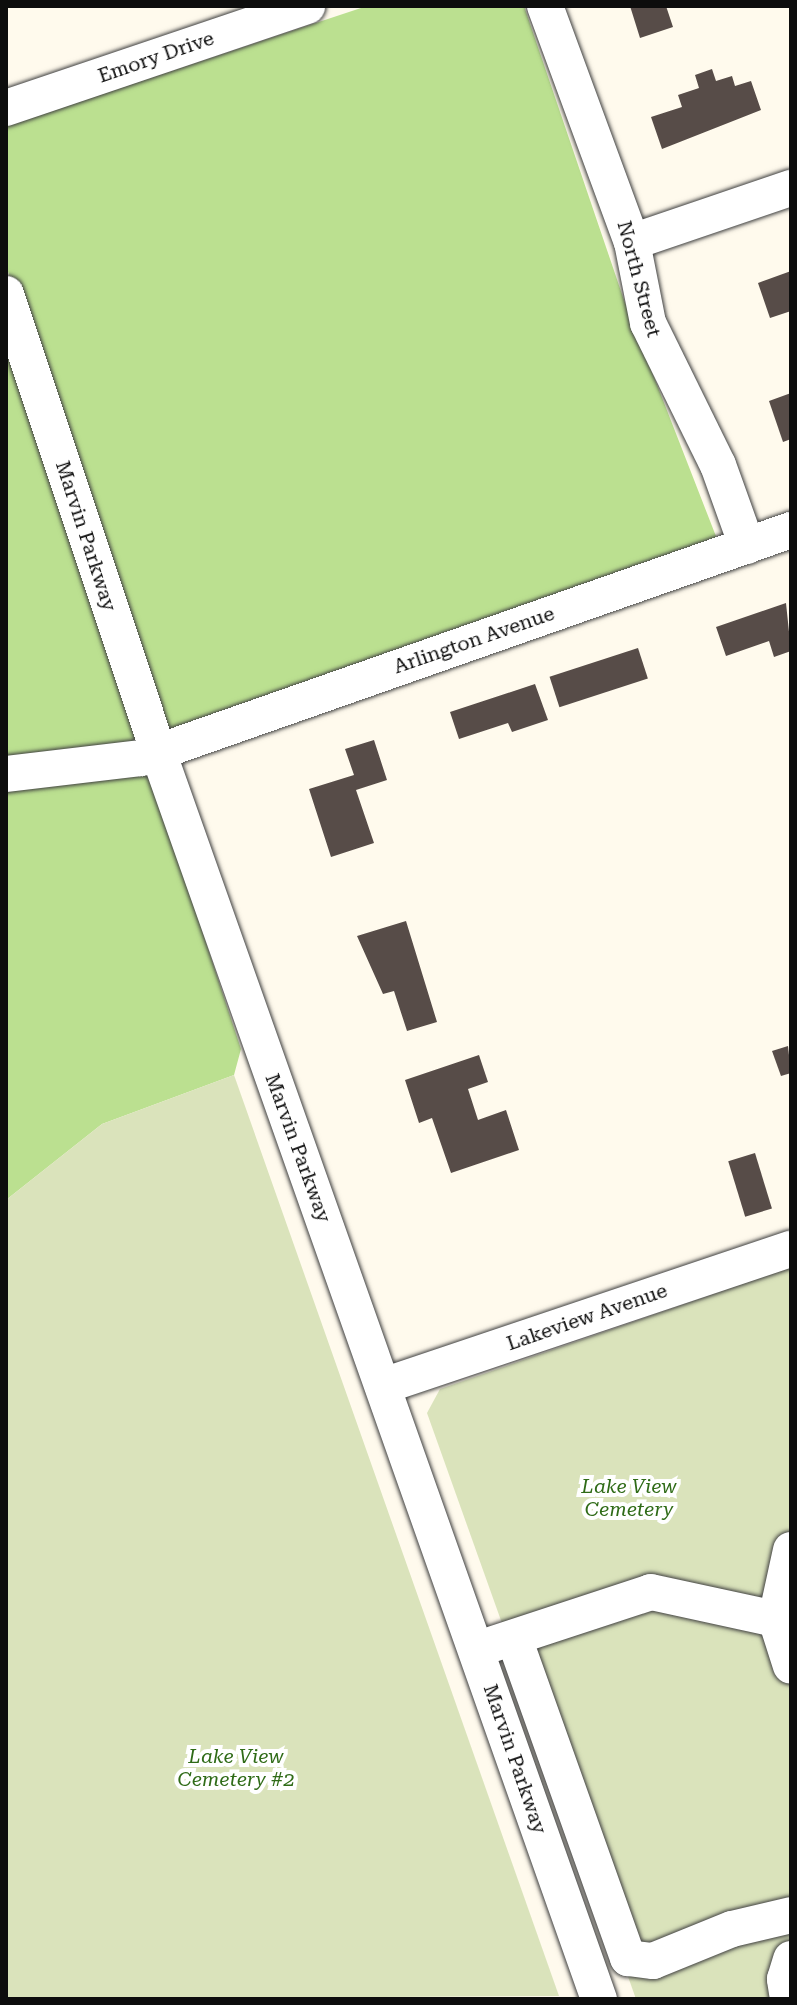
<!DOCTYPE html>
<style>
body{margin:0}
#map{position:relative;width:797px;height:2005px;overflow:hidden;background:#fffaed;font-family:"Roboto Serif",serif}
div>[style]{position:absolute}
.forest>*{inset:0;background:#bbe090}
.cemetery>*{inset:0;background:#dae3bb}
.building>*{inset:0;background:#574c48;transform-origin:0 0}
.roads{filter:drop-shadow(0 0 2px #404040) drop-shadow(0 0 2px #404040)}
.minor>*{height:36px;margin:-18px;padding:0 18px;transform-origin:18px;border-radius:18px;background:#fff}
span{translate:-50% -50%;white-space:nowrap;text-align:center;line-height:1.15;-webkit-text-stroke:8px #fff;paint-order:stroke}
.street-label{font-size:20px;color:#0d0d0d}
.park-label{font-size:20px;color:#2f6b17;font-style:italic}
.frame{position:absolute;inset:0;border:8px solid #0d0d0d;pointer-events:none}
</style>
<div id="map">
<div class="forest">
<i style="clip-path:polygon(367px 6px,524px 6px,624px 300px,719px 544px,169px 731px,6px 266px,6px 126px)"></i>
<i style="clip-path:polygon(6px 334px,241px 1049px,234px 1075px,102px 1124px,6px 1200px)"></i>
</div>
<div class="cemetery">
<i style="clip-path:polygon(234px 1075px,559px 1996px,6px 1999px,6px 1200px,102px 1124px)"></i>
<i style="clip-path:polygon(791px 1267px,791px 1999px,636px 1999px,427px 1413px,440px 1389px)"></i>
</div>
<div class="building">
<i style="clip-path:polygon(630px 6px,666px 6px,673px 27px,640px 38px)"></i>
<i style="clip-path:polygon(712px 69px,716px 81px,732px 76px,735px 86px,751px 81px,761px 110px,662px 149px,651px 117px,682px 107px,678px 95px,699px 88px,695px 75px)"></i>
<i style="clip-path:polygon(791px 271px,791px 311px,770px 318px,758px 283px)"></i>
<i style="clip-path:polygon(791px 393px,791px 439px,783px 442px,769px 401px)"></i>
<i style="clip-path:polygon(786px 603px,791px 651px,774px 657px,769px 641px,726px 656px,716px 627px)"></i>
<i style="left:638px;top:648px;width:32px;height:93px;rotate:72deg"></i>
<i style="clip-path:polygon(535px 684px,548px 720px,512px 732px,508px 723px,459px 739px,450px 712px)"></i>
<i style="clip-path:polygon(374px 740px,387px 780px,356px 790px,374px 843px,331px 857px,309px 789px,354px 775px,345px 749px)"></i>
<i style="clip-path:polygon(406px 921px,437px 1022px,407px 1031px,394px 991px,383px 994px,357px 936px)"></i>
<i style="clip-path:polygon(788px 1046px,791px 1073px,781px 1076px,772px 1051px)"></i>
<i style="clip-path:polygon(479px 1055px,488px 1082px,468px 1089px,478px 1120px,506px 1110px,519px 1150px,451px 1173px,432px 1118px,419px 1123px,405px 1080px)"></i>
<i style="left:755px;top:1153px;width:58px;height:28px;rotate:73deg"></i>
</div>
<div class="roads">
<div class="minor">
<i style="left:545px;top:6px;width:252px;rotate:69.8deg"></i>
<i style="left:632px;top:242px;width:83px;rotate:78.8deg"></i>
<i style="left:648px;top:323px;width:158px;rotate:63.8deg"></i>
<i style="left:718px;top:465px;width:86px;rotate:70.3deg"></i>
<i style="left:6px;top:108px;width:318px;rotate:-18.7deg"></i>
<i style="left:632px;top:242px;width:168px;rotate:-18.8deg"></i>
<i style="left:6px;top:294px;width:479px;rotate:71.6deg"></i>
<i style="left:157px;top:749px;width:1326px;rotate:70.53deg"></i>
<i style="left:6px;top:774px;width:136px;rotate:-6.8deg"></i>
<i style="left:141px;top:758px;width:689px;rotate:-19.33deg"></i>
<i style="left:383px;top:1386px;width:430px;rotate:-18.6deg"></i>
<i style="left:791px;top:1550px;width:71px;rotate:102.3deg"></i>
<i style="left:776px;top:1619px;width:49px;rotate:72.3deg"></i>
<i style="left:514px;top:1638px;width:340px;rotate:70.4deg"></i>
<i style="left:628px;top:1958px;width:25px;rotate:7deg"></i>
<i style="left:653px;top:1961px;width:85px;rotate:-22.1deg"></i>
<i style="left:732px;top:1929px;width:61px;rotate:-13.3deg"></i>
<i style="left:493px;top:1644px;width:166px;rotate:-18.2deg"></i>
<i style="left:651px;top:1592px;width:128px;rotate:12.2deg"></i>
<i style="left:788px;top:1999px;width:20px;rotate:-99deg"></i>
<i style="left:785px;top:1979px;width:21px;rotate:-73deg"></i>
</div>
</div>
<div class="street-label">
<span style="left:156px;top:57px;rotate:-19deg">Emory Drive</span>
<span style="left:639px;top:279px;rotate:75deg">North Street</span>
<span style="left:86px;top:536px;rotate:72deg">Marvin Parkway</span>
<span style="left:474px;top:640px;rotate:-19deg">Arlington Avenue</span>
<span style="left:298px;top:1148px;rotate:70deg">Marvin Parkway</span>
<span style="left:587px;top:1317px;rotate:-19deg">Lakeview Avenue</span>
<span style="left:515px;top:1759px;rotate:71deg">Marvin Parkway</span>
</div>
<div class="park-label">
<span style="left:629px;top:1498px">Lake View<br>Cemetery</span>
<span style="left:236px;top:1768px">Lake View<br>Cemetery #2</span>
</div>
<div class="frame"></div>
</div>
